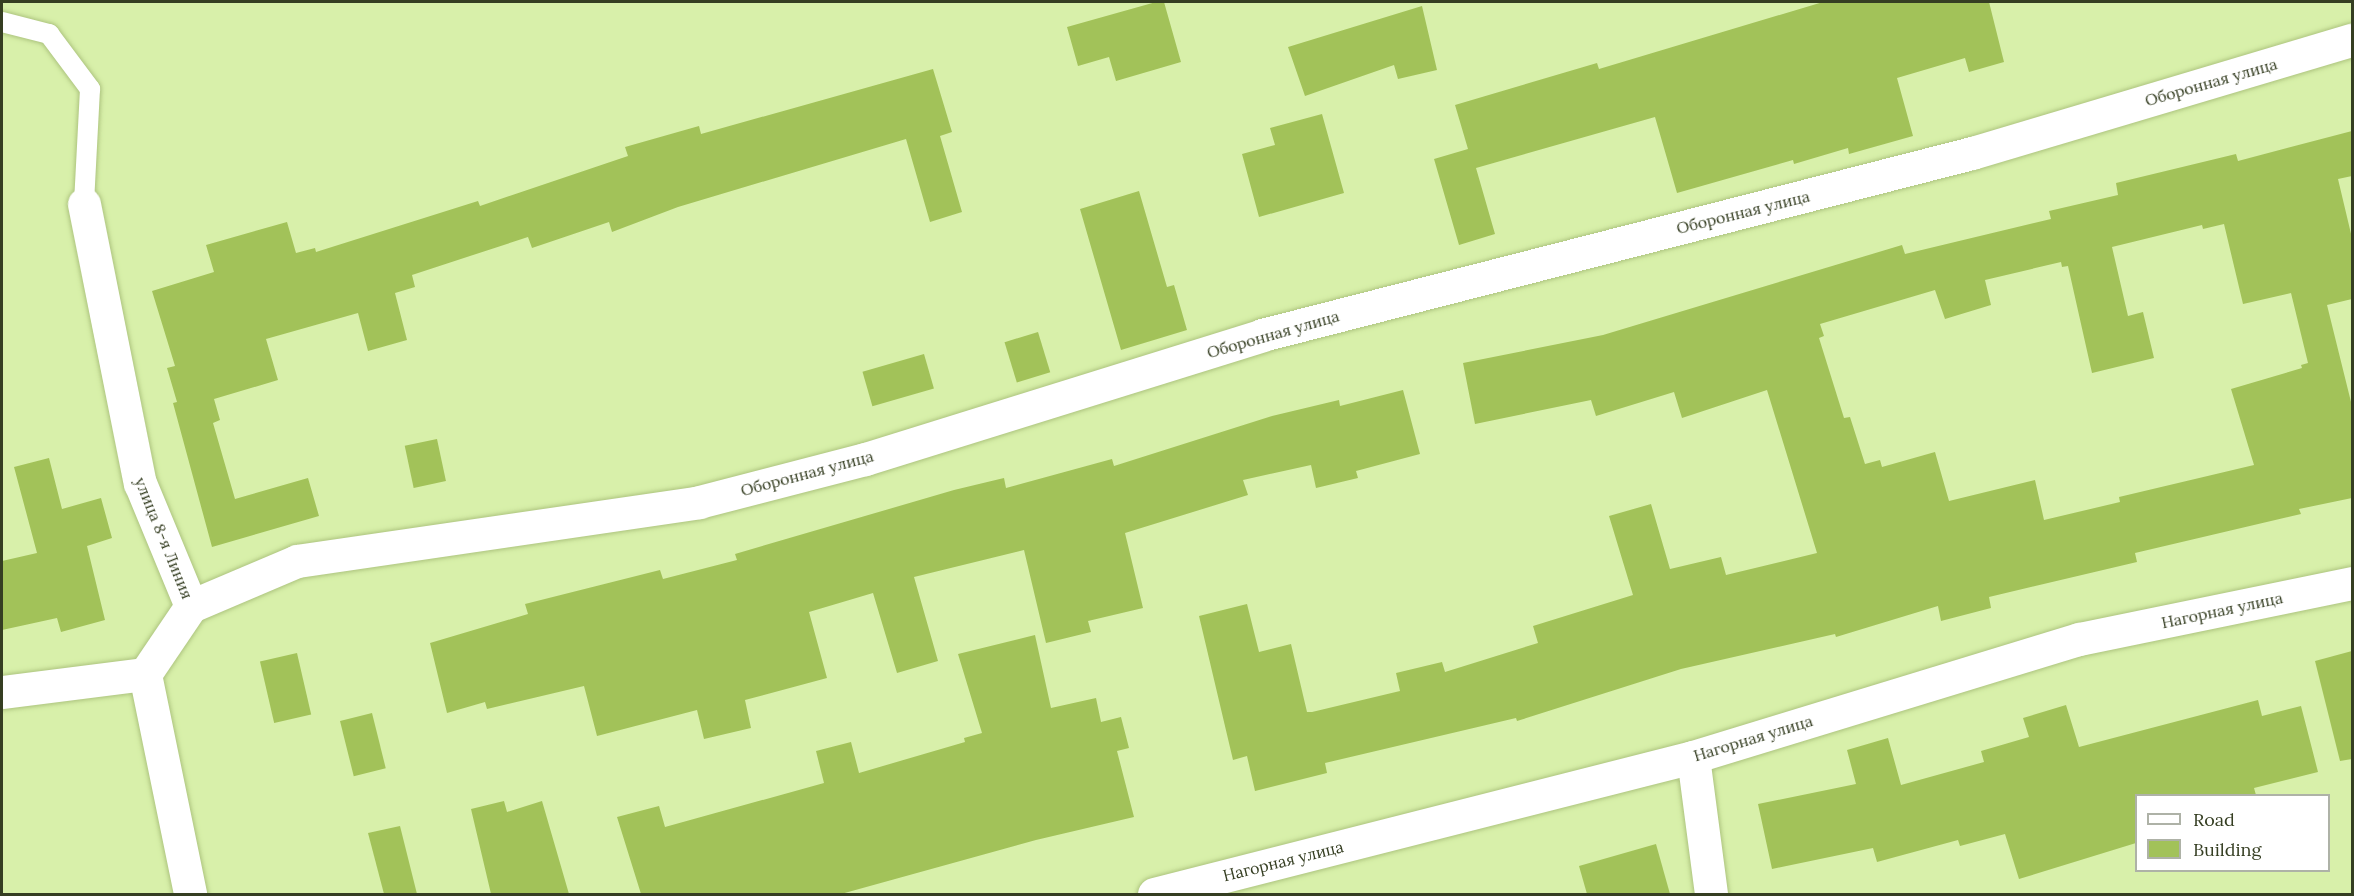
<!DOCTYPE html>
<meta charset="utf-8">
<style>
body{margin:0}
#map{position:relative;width:2354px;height:896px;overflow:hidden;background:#d8f0aa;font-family:Lora,serif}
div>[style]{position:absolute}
.building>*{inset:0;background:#a2c259;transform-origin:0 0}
.roads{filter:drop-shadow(0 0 2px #adc47f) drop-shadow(0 0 2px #adc47f)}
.lane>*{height:20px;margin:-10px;padding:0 10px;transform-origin:10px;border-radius:10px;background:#fff}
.street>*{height:33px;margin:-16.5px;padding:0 16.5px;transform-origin:16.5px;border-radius:16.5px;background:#fff}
span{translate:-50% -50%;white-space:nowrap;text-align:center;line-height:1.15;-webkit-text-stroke:6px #fff;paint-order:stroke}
.street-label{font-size:16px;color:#353e22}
.frame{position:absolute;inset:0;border:3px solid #353e22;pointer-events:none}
.legend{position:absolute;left:2135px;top:794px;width:195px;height:78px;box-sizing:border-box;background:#fff;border:2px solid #aeb2a7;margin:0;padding:8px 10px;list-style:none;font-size:18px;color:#353e22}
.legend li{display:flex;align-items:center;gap:12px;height:30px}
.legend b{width:30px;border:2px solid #aeb2a7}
</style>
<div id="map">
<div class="building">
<i style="clip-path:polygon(1156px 2px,1164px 2px,1181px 62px,1116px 81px,1109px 57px,1078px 66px,1067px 27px)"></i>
<i style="clip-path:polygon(1823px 2px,1989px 2px,2004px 62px,1969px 72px,1965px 58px,1897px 78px,1913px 136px,1849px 154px,1848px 148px,1794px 164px,1793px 160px,1677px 193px,1655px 117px,1476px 168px,1495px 234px,1459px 245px,1434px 159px,1468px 149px,1455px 105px,1597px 63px,1599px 69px)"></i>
<i style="clip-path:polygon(1422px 6px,1437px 70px,1398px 79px,1394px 65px,1305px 96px,1288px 47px)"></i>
<i style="clip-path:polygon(933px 69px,952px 132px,940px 136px,962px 212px,930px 222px,906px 139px,678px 207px,612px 232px,609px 222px,532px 248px,528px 237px,412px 275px,415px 287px,395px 293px,407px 340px,368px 351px,358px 313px,266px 339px,278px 380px,214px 399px,220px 420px,213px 423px,235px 499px,308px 478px,319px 516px,212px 547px,173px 403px,177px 402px,167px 368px,175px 366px,152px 291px,214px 272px,206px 245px,287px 222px,296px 253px,315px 248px,316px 252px,478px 201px,480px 206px,628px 156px,625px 147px,699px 126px,701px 134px)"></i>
<i style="clip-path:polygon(1322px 114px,1344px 193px,1259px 217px,1242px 154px,1275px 145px,1270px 128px)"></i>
<i style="clip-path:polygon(evenodd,2352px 131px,2352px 176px,2338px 179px,2352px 238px,2352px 299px,2327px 305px,2352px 406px,2352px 498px,2299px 509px,2301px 514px,2135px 553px,2137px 562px,1989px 597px,1991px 608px,1941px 621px,1938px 606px,1836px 637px,1835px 634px,1681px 669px,1517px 721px,1516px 718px,1325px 763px,1327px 773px,1255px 791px,1247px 756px,1233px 760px,1199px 616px,1247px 604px,1259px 652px,1291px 644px,1307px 712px,1312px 712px,1400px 691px,1396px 673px,1442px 662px,1445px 672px,1538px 643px,1533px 626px,1633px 595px,1609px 516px,1651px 504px,1670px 569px,1721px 557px,1726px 575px,1817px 553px,1767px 390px,1682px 418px,1674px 392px,1596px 416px,1591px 400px,1475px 424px,1463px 363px,1603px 335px,1902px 245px,1905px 254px,2051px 219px,2049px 211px,2118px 195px,2116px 183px,2236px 154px,2238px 161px,2352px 131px,2224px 224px,2243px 304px,2291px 293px,2308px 363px,2301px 365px,2302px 368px,2231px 389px,2254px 465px,2119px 497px,2120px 502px,2044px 520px,2035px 480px,1949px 501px,1935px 452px,1882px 467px,1880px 460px,1865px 464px,1850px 417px,1844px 418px,1819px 338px,1824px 336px,1820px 324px,1935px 290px,1945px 319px,1991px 305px,1985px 280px,2061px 262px,2062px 267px,2068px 266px,2092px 373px,2154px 358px,2143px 312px,2128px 316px,2112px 247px,2202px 225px,2203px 229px,2224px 224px)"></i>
<i style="clip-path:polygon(1139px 191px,1167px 287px,1174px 285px,1187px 330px,1121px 350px,1080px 209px)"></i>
<i style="left:1038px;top:332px;width:42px;height:35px;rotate:73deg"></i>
<i style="left:924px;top:354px;width:36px;height:64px;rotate:74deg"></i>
<i style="clip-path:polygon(1403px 390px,1420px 454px,1356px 471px,1358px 478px,1316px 488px,1311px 465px,1243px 480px,1248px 495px,1125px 533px,1143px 608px,1088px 621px,1091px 632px,1046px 643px,1024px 550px,914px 577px,938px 661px,897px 673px,873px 593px,809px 612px,827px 678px,745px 700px,751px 728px,704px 739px,697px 710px,597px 736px,584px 686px,487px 709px,485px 702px,447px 713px,430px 643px,528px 614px,525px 604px,660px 570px,663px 579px,737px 560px,735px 554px,954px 490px,1004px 478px,1006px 488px,1112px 459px,1114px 466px,1272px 416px,1339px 400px,1340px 406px)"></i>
<i style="left:437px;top:439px;width:43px;height:33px;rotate:78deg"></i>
<i style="clip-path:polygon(49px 458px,62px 509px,101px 498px,112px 538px,87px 546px,105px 620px,61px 632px,57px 618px,2px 630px,2px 561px,37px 553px,14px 467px)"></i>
<i style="clip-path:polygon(1035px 635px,1051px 708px,1096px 698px,1101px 722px,1121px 717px,1129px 748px,1117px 751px,1134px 817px,1036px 840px,841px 894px,641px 894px,617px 817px,659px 806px,665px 827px,824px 783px,816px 751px,851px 742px,859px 773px,965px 742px,964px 738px,982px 733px,958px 654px)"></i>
<i style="clip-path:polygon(2352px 651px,2352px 759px,2340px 761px,2315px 661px)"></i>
<i style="left:297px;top:653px;width:63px;height:38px;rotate:77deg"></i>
<i style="clip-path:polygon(2258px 700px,2262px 716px,2301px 706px,2318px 772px,2254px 788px,2256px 795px,2136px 795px,2136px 843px,2019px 879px,2005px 834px,1960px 846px,1958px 840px,1877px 862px,1873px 848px,1772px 869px,1758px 804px,1856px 784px,1847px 750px,1888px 738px,1901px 785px,1984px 762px,1981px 751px,2029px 737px,2023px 718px,2066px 705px,2079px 747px)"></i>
<i style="left:372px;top:713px;width:57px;height:33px;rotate:76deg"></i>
<i style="clip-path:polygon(504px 801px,507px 812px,542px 801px,569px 894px,491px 894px,471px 809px)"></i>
<i style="clip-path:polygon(400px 826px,417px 894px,384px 894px,368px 833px)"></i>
<i style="clip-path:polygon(1656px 844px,1670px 894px,1587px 894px,1579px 866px)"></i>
</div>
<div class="roads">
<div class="lane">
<i style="left:2px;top:22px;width:49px;rotate:14.3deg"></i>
<i style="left:49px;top:34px;width:69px;rotate:53.3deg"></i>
<i style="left:90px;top:89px;width:115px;rotate:93deg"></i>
</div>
<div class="street">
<i style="left:84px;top:204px;width:285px;rotate:78.7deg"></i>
<i style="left:140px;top:483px;width:133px;rotate:67.5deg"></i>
<i style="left:191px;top:606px;width:82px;rotate:124.1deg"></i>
<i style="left:145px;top:674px;width:225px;rotate:78.4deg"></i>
<i style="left:191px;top:606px;width:115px;rotate:-23deg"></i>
<i style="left:297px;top:561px;width:406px;rotate:-8.3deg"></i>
<i style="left:699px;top:502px;width:171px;rotate:-14.5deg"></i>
<i style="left:865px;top:459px;width:416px;rotate:-17.3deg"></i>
<i style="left:1262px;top:335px;width:733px;rotate:-14.38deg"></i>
<i style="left:1972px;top:153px;width:396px;rotate:-16.6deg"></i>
<i style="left:2px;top:692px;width:144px;rotate:-7.2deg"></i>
<i style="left:1693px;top:757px;width:138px;rotate:82.5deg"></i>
<i style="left:1154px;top:894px;width:556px;rotate:-14.26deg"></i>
<i style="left:1693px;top:757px;width:404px;rotate:-17deg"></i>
<i style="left:2079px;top:639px;width:279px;rotate:-11.6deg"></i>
</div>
</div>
<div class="street-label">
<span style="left:2211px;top:82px;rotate:-16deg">Оборонная улица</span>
<span style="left:1743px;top:212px;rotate:-14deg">Оборонная улица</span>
<span style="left:1273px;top:334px;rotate:-16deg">Оборонная улица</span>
<span style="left:807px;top:473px;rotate:-15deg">Оборонная улица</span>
<span style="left:164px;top:538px;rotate:68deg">улица 8-я Линия</span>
<span style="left:2222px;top:610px;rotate:-12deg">Нагорная улица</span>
<span style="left:1753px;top:738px;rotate:-17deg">Нагорная улица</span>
<span style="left:1283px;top:861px;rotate:-14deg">Нагорная улица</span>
</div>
<div class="frame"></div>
<ul class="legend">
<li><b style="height:8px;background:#fff"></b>Road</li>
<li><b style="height:16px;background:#a2c259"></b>Building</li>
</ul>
</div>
